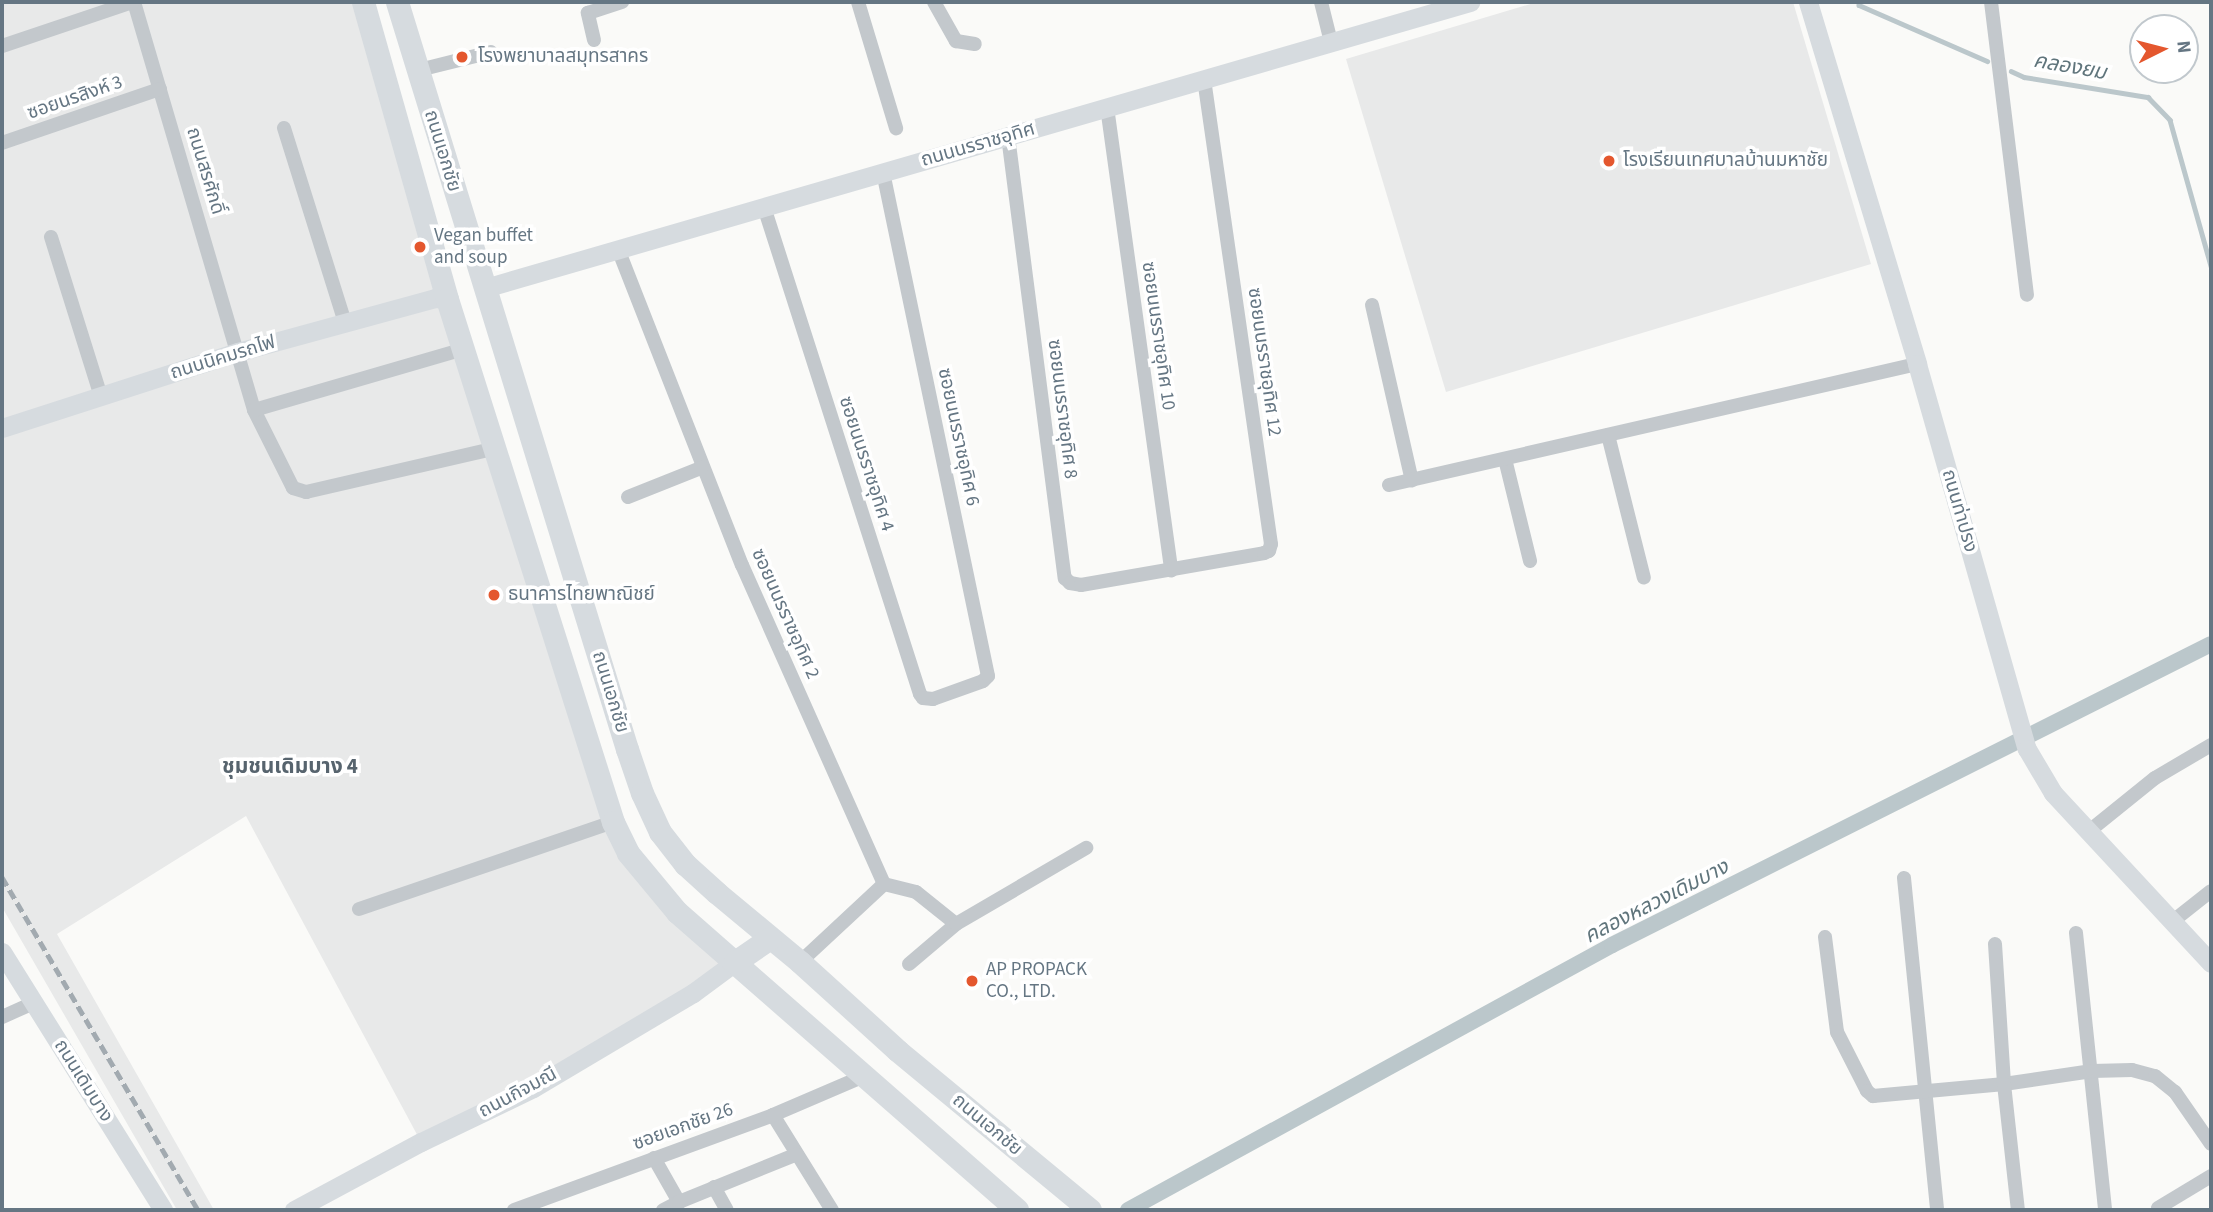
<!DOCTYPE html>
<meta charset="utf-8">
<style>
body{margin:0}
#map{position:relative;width:2213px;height:1212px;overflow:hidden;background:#fafaf8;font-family:"Source Sans 3","Noto Sans Thai",sans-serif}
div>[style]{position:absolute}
.built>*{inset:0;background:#e8e9e9}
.stream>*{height:4.5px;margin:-2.25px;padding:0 2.25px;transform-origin:2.25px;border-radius:2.25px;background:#bbc7cb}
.canal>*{height:16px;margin:-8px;padding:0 8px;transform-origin:8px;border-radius:8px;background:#bbc7cb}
.street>*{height:14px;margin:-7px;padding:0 7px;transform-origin:7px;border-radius:7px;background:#c3c8cc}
.secondary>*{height:19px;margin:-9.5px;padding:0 9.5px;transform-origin:9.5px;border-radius:9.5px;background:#d6dbdf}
.primary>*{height:23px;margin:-11.5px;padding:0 11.5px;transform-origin:11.5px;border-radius:11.5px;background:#d6dbdf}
.rail>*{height:4.5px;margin-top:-2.25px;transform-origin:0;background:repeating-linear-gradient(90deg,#a2aab0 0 10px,transparent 0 15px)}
.dots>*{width:19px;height:19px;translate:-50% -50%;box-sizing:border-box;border:4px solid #fff;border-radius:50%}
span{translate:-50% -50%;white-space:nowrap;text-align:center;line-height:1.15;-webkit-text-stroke:7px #fff;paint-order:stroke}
.poi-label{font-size:19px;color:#657683}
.left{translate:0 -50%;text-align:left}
.street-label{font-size:19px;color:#657683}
.water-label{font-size:21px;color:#60757c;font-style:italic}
.neighbourhood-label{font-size:21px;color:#57646e;font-weight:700}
.frame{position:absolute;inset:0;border:4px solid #657683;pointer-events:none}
.north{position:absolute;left:2129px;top:14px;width:70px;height:70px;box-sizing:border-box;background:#fff;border:2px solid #c1c8cd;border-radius:50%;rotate:84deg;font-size:19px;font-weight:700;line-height:28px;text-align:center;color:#657683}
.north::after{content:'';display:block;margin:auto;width:24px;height:32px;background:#e4572e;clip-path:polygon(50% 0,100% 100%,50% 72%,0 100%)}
</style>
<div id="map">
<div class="built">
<i style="clip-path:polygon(2px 2px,359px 2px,613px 822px,735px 962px,421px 1142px,246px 816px,57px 934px,214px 1210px,177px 1210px,2px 907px)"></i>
<i style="clip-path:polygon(1537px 2px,1793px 2px,1871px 264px,1446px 392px,1346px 59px)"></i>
</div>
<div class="stream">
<i style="left:1859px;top:2px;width:3px;rotate:90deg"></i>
<i style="left:1859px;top:5px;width:140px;rotate:23.6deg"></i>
<i style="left:2011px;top:71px;width:14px;rotate:25deg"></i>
<i style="left:2024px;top:77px;width:126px;rotate:9.2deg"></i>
<i style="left:2148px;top:97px;width:32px;rotate:46deg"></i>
<i style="left:2170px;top:120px;width:152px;rotate:74.3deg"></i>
</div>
<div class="canal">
<i style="left:1128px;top:1210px;width:552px;rotate:-28.7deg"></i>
<i style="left:1612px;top:945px;width:670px;rotate:-26.68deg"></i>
</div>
<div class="street">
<i style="left:134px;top:2px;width:425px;rotate:73.6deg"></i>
<i style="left:254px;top:410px;width:87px;rotate:63.4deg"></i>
<i style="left:293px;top:488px;width:14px;rotate:17deg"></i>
<i style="left:306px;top:492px;width:195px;rotate:-13deg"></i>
<i style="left:858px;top:2px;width:132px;rotate:73.2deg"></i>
<i style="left:934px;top:2px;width:45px;rotate:60.6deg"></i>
<i style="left:956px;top:41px;width:19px;rotate:9deg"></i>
<i style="left:1321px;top:2px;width:41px;rotate:76deg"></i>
<i style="left:1991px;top:2px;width:295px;rotate:83deg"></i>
<i style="left:594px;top:40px;width:28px;rotate:-103deg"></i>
<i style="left:588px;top:13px;width:36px;rotate:-18deg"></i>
<i style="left:2px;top:46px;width:138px;rotate:-18.6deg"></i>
<i style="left:419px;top:70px;width:74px;rotate:-14deg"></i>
<i style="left:1107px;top:107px;width:468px;rotate:82.1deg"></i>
<i style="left:284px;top:128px;width:204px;rotate:72.6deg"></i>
<i style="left:1008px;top:136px;width:446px;rotate:82.7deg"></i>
<i style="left:1065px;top:578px;width:7px;rotate:45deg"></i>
<i style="left:1070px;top:583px;width:11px;rotate:10deg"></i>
<i style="left:1081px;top:585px;width:186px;rotate:-9.9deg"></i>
<i style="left:1264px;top:553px;width:5px;rotate:-22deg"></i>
<i style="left:1269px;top:551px;width:7px;rotate:-74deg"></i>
<i style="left:1271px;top:544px;width:470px;rotate:-98.2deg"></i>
<i style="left:2px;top:143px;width:167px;rotate:-18.9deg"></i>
<i style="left:764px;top:207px;width:511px;rotate:72.24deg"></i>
<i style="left:920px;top:694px;width:5px;rotate:53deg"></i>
<i style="left:923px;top:698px;width:10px;rotate:6deg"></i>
<i style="left:933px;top:699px;width:53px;rotate:-19.8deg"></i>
<i style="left:983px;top:681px;width:7px;rotate:-45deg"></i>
<i style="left:988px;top:676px;width:515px;rotate:-101.77deg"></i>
<i style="left:51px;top:237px;width:168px;rotate:72.6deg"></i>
<i style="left:618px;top:249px;width:339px;rotate:68.6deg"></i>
<i style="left:742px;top:565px;width:349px;rotate:66deg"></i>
<i style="left:884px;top:884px;width:115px;rotate:137.1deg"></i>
<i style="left:1372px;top:305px;width:180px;rotate:77.2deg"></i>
<i style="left:254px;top:410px;width:219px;rotate:-16.2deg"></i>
<i style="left:1608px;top:435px;width:147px;rotate:75.9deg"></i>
<i style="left:1505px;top:459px;width:105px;rotate:76.2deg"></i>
<i style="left:1389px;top:485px;width:542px;rotate:-12.91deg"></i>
<i style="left:628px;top:497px;width:79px;rotate:-21.7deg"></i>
<i style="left:2088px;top:832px;width:86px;rotate:-38.9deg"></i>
<i style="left:2155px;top:778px;width:65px;rotate:-30.5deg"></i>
<i style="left:1904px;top:878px;width:334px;rotate:84.3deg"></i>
<i style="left:884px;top:884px;width:33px;rotate:14deg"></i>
<i style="left:916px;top:892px;width:51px;rotate:38.7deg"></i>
<i style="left:359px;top:909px;width:268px;rotate:-18.9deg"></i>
<i style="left:2173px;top:921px;width:48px;rotate:-38.3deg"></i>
<i style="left:2076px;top:933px;width:279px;rotate:84deg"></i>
<i style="left:1825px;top:937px;width:96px;rotate:82.8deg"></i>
<i style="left:1837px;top:1032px;width:66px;rotate:63deg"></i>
<i style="left:1867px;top:1091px;width:8px;rotate:40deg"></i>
<i style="left:1873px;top:1096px;width:132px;rotate:-5.2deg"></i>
<i style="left:2004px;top:1084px;width:89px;rotate:-8.4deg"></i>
<i style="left:2092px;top:1071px;width:40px;rotate:-1.4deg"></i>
<i style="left:2132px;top:1070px;width:24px;rotate:15deg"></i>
<i style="left:2155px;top:1076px;width:26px;rotate:39deg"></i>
<i style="left:2175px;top:1092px;width:63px;rotate:55.3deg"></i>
<i style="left:1995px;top:944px;width:140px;rotate:86.3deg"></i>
<i style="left:2004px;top:1084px;width:127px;rotate:83.7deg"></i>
<i style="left:909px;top:964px;width:62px;rotate:-40.4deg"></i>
<i style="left:956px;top:924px;width:151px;rotate:-30.3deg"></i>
<i style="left:2px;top:1017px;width:35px;rotate:-24deg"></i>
<i style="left:773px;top:1115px;width:112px;rotate:58.2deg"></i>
<i style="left:654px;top:1158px;width:51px;rotate:60.4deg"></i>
<i style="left:679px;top:1202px;width:18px;rotate:153deg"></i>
<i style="left:714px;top:1187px;width:26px;rotate:61deg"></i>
<i style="left:679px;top:1202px;width:127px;rotate:-22.1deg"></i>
<i style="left:2158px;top:1208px;width:62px;rotate:-31.1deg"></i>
<i style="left:514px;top:1210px;width:276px;rotate:-20.1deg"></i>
<i style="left:773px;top:1115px;width:99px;rotate:-23.2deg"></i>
</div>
<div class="secondary">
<i style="left:1808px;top:2px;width:378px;rotate:73.2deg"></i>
<i style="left:1917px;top:364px;width:400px;rotate:74.1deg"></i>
<i style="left:2027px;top:749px;width:51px;rotate:59.4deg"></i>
<i style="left:2053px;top:793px;width:232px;rotate:47.1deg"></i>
<i style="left:485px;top:288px;width:1026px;rotate:-16.19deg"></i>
<i style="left:2px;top:428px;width:248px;rotate:-17.9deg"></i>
<i style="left:238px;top:352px;width:204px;rotate:-15.3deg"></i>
<i style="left:435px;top:298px;width:12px;rotate:5deg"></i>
<i style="left:2px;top:952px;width:304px;rotate:58deg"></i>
<i style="left:294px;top:1210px;width:144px;rotate:-28.2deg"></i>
<i style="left:421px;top:1142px;width:124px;rotate:-25.7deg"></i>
<i style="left:533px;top:1088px;width:186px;rotate:-30.7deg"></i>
<i style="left:693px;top:993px;width:52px;rotate:-36.4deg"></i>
</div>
<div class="primary">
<i style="left:363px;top:2px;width:309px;rotate:74.2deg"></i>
<i style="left:447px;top:299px;width:549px;rotate:72.39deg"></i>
<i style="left:613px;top:822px;width:34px;rotate:64deg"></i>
<i style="left:628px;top:853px;width:77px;rotate:50.3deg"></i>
<i style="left:677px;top:912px;width:452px;rotate:41.2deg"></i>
<i style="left:397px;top:2px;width:782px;rotate:72.89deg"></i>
<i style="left:627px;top:749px;width:46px;rotate:71.2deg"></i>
<i style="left:642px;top:793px;width:43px;rotate:65.2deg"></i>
<i style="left:660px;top:832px;width:41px;rotate:52deg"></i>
<i style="left:685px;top:864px;width:43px;rotate:42.2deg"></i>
<i style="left:717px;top:893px;width:108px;rotate:39.7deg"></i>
<i style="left:800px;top:962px;width:132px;rotate:42.2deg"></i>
<i style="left:898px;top:1051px;width:249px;rotate:39.6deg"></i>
<i style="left:735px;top:962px;width:42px;rotate:-34.4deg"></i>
</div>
<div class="rail">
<i style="left:2px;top:877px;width:386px;rotate:59.5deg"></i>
</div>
<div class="dots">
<i style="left:462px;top:57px;background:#e4572e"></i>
<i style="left:1609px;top:161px;background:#e4572e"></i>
<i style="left:420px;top:247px;background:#e4572e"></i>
<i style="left:494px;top:595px;background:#e4572e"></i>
<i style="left:972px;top:981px;background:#e4572e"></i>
</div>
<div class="poi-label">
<span class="left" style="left:478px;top:57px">โรงพยาบาลสมุทรสาคร</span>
<span class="left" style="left:1623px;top:161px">โรงเรียนเทศบาลบ้านมหาชัย</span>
<span class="left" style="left:434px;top:247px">Vegan buffet<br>and soup</span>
<span class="left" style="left:508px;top:595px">ธนาคารไทยพาณิชย์</span>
<span class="left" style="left:986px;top:981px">AP PROPACK<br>CO., LTD.</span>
</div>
<div class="street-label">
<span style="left:75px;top:98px;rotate:-19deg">ซอยนรสิงห์ 3</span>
<span style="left:978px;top:145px;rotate:-16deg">ถนนนรราชอุทิศ</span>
<span style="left:442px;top:151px;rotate:73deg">ถนนเอกชัย</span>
<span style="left:205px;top:171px;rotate:73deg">ถนนสรศักดิ์</span>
<span style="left:1158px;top:336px;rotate:82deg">ซอยนนรราชอุทิศ 10</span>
<span style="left:223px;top:358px;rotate:-17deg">ถนนนิคมรถไฟ</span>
<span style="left:1264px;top:362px;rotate:82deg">ซอยนนรราชอุทิศ 12</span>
<span style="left:1062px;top:409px;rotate:83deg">ซอยนนรราชอุทิศ 8</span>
<span style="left:958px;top:437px;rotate:78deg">ซอยนนรราชอุทิศ 6</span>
<span style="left:866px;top:464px;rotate:72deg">ซอยนนรราชอุทิศ 4</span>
<span style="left:1959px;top:511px;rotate:74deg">ถนนท่าปรง</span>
<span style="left:785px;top:614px;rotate:66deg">ซอยนนรราชอุทิศ 2</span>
<span style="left:610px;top:692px;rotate:73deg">ถนนเอกชัย</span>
<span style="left:83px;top:1081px;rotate:58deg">ถนนเดิมบาง</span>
<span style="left:518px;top:1093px;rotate:-28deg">ถนนกิจมณี</span>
<span style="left:987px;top:1125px;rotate:40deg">ถนนเอกชัย</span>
<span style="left:683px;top:1127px;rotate:-20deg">ซอยเอกชัย 26</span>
</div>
<div class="water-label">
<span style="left:2070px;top:66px;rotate:10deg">คลองยม</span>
<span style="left:1656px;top:901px;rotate:-27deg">คลองหลวงเดิมบาง</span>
</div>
<div class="neighbourhood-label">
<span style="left:290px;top:766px">ชุมชนเดิมบาง 4</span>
</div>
<div class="frame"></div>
<div class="north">N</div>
</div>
